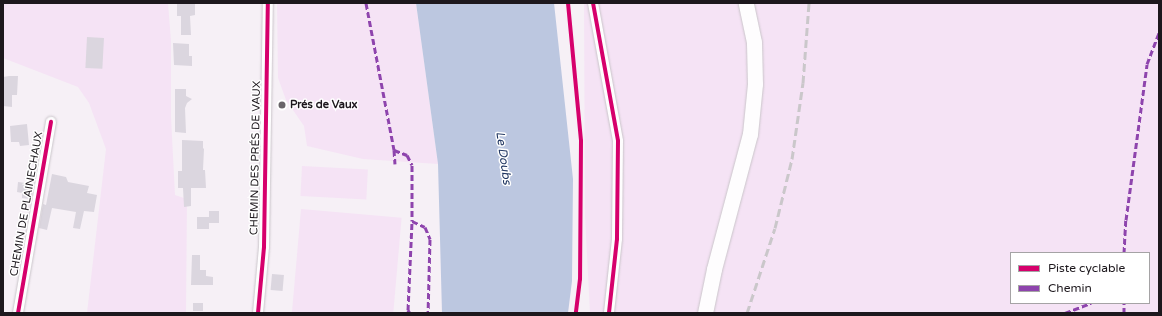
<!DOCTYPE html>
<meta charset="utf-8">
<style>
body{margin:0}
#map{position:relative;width:1162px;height:316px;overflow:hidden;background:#f6f0f6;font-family:"Varela Round",sans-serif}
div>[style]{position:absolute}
.green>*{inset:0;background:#f5e3f5;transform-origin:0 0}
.water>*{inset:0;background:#bcc7e0}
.building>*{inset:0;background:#dbd6df;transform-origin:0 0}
.roads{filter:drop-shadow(0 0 1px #cac5ca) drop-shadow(0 0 1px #cac5ca)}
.minor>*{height:10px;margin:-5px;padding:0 5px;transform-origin:5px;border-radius:5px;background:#fefdfe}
.secondary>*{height:15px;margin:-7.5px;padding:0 7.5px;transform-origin:7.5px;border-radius:7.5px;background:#fefdfe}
.rail>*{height:3px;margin-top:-1.5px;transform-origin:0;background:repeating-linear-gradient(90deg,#cac7ca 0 8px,transparent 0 12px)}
.quiet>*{height:3px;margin-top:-1.5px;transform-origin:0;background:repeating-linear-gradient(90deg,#8e44ad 0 6px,transparent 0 9px)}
.cycleway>*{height:4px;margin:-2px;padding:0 2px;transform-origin:2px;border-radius:2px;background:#d6006c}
.dots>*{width:11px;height:11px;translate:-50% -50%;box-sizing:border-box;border:2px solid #fff;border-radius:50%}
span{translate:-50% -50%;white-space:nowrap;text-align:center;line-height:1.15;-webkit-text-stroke:3px #fff;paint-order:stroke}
.poi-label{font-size:11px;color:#1d181d;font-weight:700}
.left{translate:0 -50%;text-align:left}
.street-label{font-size:11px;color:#1d181d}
.water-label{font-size:12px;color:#1e3460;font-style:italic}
.frame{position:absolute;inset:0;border:4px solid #1d181d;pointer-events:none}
.legend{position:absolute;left:1010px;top:252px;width:140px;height:52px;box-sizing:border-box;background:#fff;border:1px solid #a5a3a5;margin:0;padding:5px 7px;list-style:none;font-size:12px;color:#1d181d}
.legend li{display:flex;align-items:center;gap:8px;height:20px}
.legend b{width:20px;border:1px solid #a5a3a5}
</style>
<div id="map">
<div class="green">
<i style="clip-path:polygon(3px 3px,168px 3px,171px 41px,171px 117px,175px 195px,187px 199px,186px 313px,87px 313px,106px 149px,89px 103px,78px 87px,3px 58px)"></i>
<i style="clip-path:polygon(277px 3px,416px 3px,438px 164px,363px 159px,307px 146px,304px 126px,286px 100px,278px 78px)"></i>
<i style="clip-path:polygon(evenodd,584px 3px,1159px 3px,1159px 313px,590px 313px,585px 216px,584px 3px,1011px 253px,1149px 253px,1149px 303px,1011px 303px,1011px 253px)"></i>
<i style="left:302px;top:166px;width:66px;height:30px;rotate:3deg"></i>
<i style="left:301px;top:209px;width:101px;height:104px;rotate:5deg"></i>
</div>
<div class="water">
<i style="clip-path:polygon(416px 3px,554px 3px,573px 179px,572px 281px,568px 313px,442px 313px,438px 164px)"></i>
</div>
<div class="building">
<i style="clip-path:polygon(195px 3px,195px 15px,190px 16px,191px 35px,181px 35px,181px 16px,177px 16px,177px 4px)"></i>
<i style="left:87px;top:37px;width:17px;height:31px;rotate:3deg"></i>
<i style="clip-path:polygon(173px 43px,189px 44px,189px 56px,192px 56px,192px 66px,174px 65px)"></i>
<i style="clip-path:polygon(9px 76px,18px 76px,17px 95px,12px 95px,12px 107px,3px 106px,3px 77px)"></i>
<i style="clip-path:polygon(175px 89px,186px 89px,186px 96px,192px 99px,187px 103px,185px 108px,186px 133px,175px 132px)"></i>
<i style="clip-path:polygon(27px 124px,29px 145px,20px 146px,19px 142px,11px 142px,10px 126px)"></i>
<i style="clip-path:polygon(182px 140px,203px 141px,203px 148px,204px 149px,203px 170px,205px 170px,206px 188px,191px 188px,191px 206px,184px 207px,183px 188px,178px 188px,178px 171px,182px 171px)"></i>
<i style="clip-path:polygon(52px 174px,66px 177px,68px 182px,89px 186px,87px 193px,97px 195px,94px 212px,84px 211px,80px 229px,73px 228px,76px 212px,52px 208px,47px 230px,39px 228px,43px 204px,46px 205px)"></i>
<i style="clip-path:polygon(18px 182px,33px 184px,31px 199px,22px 198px,22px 193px,17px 192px)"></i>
<i style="clip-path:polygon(209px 211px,219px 211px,219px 223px,209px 223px,209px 229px,197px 229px,197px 217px,209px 217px)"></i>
<i style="clip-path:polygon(192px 255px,200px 255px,200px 270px,206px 270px,206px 276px,213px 277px,213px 285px,191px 285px)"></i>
<i style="left:272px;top:274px;width:12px;height:16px;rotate:5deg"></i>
<i style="left:193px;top:303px;width:10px;height:8px"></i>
</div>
<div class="roads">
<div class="minor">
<i style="left:593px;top:3px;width:140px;rotate:79.7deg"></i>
<i style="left:618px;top:141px;width:98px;rotate:90.6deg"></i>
<i style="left:617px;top:239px;width:74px;rotate:96.2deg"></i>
<i style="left:18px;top:313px;width:194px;rotate:-80.2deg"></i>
<i style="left:258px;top:313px;width:66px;rotate:-84.8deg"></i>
<i style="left:264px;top:247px;width:244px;rotate:-89.1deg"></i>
</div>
<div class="secondary">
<i style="left:705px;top:313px;width:45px;rotate:-78.4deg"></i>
<i style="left:714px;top:269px;width:140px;rotate:-75.1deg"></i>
<i style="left:750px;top:134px;width:50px;rotate:-84.3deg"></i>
<i style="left:755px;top:84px;width:42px;rotate:-91.4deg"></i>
<i style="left:754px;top:42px;width:40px;rotate:-102deg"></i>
</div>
</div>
<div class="rail">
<i style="left:747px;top:313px;width:89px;rotate:-71.8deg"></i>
<i style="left:775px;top:228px;width:71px;rotate:-76.2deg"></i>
<i style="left:792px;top:159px;width:77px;rotate:-81.8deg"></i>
<i style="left:803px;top:83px;width:80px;rotate:-85.7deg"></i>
</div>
<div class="quiet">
<i style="left:366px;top:3px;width:150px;rotate:79.2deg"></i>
<i style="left:394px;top:150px;width:14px;rotate:21deg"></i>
<i style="left:407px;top:155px;width:11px;rotate:63deg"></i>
<i style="left:412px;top:165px;width:56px;rotate:90deg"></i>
<i style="left:412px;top:221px;width:14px;rotate:25deg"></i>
<i style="left:425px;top:227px;width:13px;rotate:67deg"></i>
<i style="left:430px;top:239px;width:74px;rotate:91.5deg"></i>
<i style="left:394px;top:150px;width:14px;rotate:86deg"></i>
<i style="left:1124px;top:253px;width:33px;rotate:-87deg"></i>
<i style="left:1126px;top:220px;width:157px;rotate:-82.3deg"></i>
<i style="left:1147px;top:64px;width:34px;rotate:-69deg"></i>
<i style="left:410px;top:313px;width:4px;rotate:-124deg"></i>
<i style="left:408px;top:310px;width:89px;rotate:-87.4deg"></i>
<i style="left:1065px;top:313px;width:28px;rotate:-21deg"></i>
<i style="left:1124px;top:313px;width:10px;rotate:-90deg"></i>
</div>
<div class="cycleway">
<i style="left:568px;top:3px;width:139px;rotate:84.6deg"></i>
<i style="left:581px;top:141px;width:138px;rotate:90.4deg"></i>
<i style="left:580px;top:279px;width:34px;rotate:97deg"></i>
<i style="left:593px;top:3px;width:140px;rotate:79.7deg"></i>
<i style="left:618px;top:141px;width:98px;rotate:90.6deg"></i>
<i style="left:617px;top:239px;width:74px;rotate:96.2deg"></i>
<i style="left:18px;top:313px;width:194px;rotate:-80.2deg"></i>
<i style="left:258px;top:313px;width:66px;rotate:-84.8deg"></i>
<i style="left:264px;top:247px;width:244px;rotate:-89.1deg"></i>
</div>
<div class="dots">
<i style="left:282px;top:105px;background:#696469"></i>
</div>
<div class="poi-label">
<span class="left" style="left:290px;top:105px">Prés de Vaux</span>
</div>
<div class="street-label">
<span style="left:256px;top:158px;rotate:-89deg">CHEMIN DES PRÉS DE VAUX</span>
<span style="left:27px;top:204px;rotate:-80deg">CHEMIN DE PLAINECHAUX</span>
</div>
<div class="water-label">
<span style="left:503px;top:158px;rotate:82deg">Le Doubs</span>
</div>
<div class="frame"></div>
<ul class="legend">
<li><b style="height:5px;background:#d6006c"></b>Piste cyclable</li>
<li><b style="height:5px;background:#8e44ad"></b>Chemin</li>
</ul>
</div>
